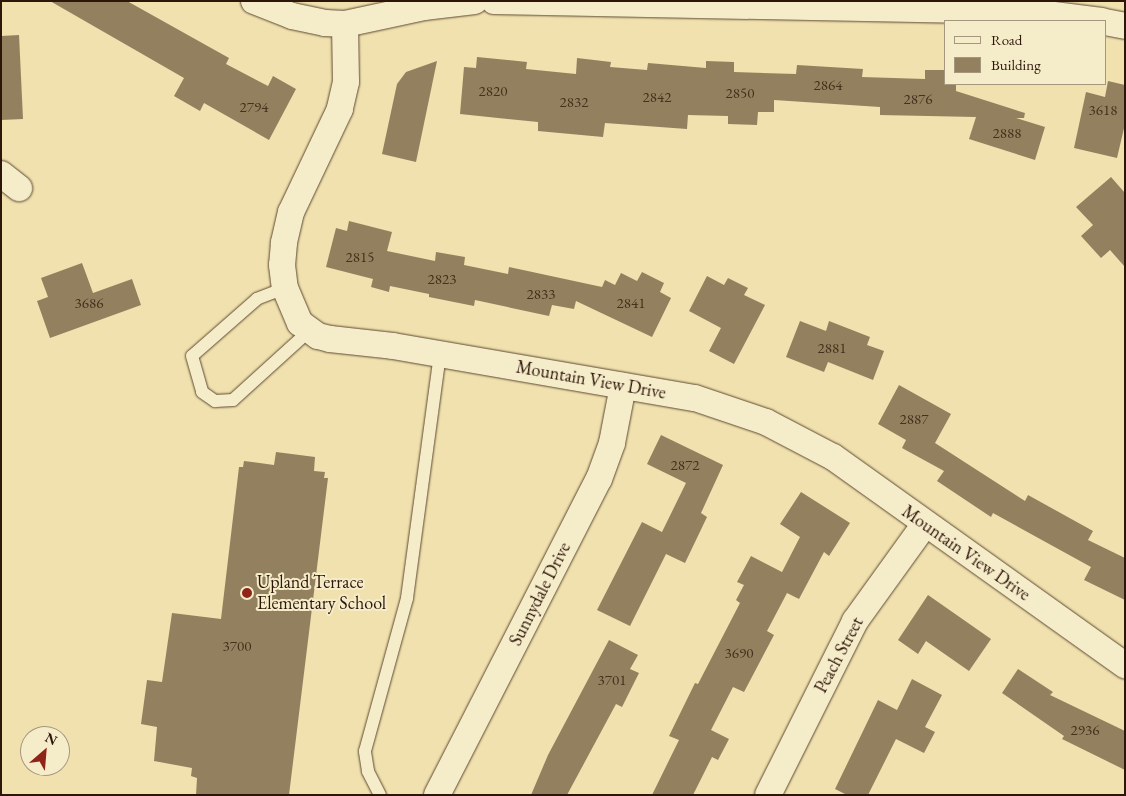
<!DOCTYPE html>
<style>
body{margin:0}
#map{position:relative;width:1126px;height:796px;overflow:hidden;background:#f0e1ae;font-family:"EB Garamond",serif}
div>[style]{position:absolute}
.building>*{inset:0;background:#92805f}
.roads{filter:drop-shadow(0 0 1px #5e4932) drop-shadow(0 0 1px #5e4932)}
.service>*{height:12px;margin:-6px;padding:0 6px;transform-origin:6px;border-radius:6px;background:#f5ecca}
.minor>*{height:26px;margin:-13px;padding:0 13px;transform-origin:13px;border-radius:13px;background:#f5ecca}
.dots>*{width:14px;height:14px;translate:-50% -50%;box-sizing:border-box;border:2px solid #f5ecca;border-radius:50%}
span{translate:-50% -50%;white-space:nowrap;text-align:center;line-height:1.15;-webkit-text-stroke:4px #f5ecca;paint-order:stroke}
.number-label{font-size:15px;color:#46301e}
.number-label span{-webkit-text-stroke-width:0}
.street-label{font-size:18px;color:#2d1609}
.poi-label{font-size:18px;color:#2d1609}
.left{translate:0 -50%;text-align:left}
.frame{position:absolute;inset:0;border:2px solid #2d1609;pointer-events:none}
.legend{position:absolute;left:944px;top:20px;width:162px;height:65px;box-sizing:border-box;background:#f5ecca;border:1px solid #a5967d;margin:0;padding:6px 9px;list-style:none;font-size:15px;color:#2d1609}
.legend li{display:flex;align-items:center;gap:10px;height:25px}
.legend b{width:25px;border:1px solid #a5967d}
.north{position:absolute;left:20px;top:726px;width:50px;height:50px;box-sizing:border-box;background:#f5ecca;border:1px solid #a5967d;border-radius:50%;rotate:27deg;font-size:14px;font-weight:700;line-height:20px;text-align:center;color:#2d1609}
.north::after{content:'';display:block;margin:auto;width:18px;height:22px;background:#8f2418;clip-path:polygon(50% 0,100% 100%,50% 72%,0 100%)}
</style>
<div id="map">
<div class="building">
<i style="clip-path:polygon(50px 1px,127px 1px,229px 58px,226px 64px,268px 86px,273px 76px,296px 89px,269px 140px,204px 103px,200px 111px,174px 96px,184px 78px)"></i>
<i style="clip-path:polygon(19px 35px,23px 119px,1px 120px,1px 36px)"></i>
<i style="clip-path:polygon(477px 57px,527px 62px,526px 69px,576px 74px,577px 58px,611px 62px,610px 67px,647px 70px,648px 63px,706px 68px,706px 61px,734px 62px,734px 72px,796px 74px,797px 65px,863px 69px,862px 77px,925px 79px,925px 70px,945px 70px,945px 84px,956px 84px,956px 91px,1025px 113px,1024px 118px,1016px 118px,1045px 127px,1035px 160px,969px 139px,976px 117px,880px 115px,880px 107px,774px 100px,774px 112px,758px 112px,757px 125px,728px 124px,728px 116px,688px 115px,687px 129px,605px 123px,603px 137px,538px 131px,538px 122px,460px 114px,464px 67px,476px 68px)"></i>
<i style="clip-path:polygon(437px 61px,416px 162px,382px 154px,397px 84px,406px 72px)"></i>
<i style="clip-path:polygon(1108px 81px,1125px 85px,1125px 124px,1117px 158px,1074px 148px,1086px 92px,1105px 97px)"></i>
<i style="clip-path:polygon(1111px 177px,1125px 193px,1125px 267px,1110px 250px,1101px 258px,1081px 236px,1093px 225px,1076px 207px)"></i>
<i style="clip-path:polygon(349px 221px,392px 232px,387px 251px,435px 261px,436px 252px,465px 257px,464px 265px,508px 274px,509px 267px,602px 287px,605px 280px,615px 285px,621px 273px,637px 281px,642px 272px,664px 283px,660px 292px,671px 298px,652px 337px,576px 301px,574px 309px,552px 305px,549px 316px,475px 300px,474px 306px,429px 297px,429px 294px,390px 286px,389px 292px,371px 287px,373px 279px,326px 267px,336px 228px,347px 231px)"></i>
<i style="clip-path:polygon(82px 263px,93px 293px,132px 279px,141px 305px,50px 338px,37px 301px,48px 297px,41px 278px)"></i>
<i style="clip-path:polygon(707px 276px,724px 285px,728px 278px,748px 288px,744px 295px,765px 305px,734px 364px,709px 351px,721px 328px,689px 311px)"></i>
<i style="clip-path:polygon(800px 321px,826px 331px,829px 321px,870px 337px,867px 345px,884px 351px,873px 380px,828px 362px,824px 372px,786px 357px)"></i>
<i style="clip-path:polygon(899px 385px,951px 414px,935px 443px,1025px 501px,1028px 495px,1093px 531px,1088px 540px,1125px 558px,1125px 600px,1084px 580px,1091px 567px,993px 513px,991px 517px,937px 481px,944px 471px,902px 448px,906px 440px,878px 424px)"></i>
<i style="clip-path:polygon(661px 435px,723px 465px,701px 513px,707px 517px,685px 563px,666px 554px,630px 626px,597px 610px,642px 522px,662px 532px,686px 483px,647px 464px)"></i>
<i style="clip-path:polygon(276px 452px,315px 457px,314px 471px,325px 472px,324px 478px,328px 478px,289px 795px,196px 795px,197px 778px,191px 776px,192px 768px,154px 761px,157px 727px,141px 724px,147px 680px,162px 682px,172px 613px,221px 619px,239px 467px,243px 467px,244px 461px,274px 465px)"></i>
<i style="clip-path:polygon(801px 492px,850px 523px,829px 556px,824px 552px,799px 599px,787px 593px,767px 631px,774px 635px,744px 692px,733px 687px,711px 730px,729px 739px,718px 760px,712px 757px,693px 795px,652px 795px,679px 740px,669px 736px,695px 683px,698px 684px,740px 603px,736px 600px,744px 585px,737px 582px,751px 556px,782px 572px,800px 537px,780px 524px)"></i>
<i style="clip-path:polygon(928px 595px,991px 639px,969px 671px,926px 641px,918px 654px,898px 640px)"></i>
<i style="clip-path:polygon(609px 640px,638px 655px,630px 669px,639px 673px,622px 707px,616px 704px,567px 795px,531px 795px,548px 755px)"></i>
<i style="clip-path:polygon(1018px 669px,1053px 692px,1050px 695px,1125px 731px,1125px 770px,1062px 739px,1064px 736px,1002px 693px)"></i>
<i style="clip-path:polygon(912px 679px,942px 695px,925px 727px,935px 732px,924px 753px,896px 739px,868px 795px,847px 795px,835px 789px,878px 700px,897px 710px)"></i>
</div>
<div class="roads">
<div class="service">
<i style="left:285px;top:288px;width:30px;rotate:159deg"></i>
<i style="left:257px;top:299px;width:86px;rotate:138.8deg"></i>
<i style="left:192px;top:356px;width:37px;rotate:74deg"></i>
<i style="left:202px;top:392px;width:16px;rotate:35deg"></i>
<i style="left:215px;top:401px;width:18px;rotate:-3deg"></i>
<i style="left:233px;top:400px;width:103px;rotate:-42.2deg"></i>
<i style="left:380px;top:795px;width:27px;rotate:-117deg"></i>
<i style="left:368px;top:771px;width:20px;rotate:-99deg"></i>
<i style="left:365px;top:751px;width:159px;rotate:-74.6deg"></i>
<i style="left:407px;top:598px;width:246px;rotate:-82.3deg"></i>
</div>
<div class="minor">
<i style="left:254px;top:1px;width:41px;rotate:21.5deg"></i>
<i style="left:292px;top:16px;width:34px;rotate:12deg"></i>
<i style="left:325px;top:23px;width:20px;rotate:3deg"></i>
<i style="left:345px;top:24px;width:81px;rotate:-12.1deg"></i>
<i style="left:424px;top:7px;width:51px;rotate:-6.7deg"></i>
<i style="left:494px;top:1px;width:462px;rotate:1.1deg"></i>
<i style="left:956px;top:10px;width:82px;rotate:2.1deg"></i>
<i style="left:1038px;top:13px;width:64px;rotate:7.2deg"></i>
<i style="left:1105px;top:22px;width:20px;rotate:11deg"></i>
<i style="left:345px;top:24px;width:58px;rotate:89deg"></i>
<i style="left:346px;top:82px;width:28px;rotate:103deg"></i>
<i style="left:340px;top:109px;width:114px;rotate:115.4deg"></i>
<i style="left:291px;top:212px;width:32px;rotate:103deg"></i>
<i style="left:284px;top:243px;width:22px;rotate:95deg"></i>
<i style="left:282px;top:265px;width:23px;rotate:83deg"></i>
<i style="left:285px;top:288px;width:38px;rotate:67deg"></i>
<i style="left:300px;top:323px;width:22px;rotate:36deg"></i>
<i style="left:318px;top:336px;width:12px;rotate:14deg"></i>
<i style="left:330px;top:339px;width:63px;rotate:6.3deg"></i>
<i style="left:393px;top:346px;width:306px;rotate:9.8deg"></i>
<i style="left:695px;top:398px;width:75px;rotate:18.7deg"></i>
<i style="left:766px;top:422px;width:76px;rotate:27.6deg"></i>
<i style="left:833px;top:457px;width:359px;rotate:35.5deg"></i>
<i style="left:1px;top:174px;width:23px;rotate:38deg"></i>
<i style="left:437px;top:795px;width:355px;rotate:-62.9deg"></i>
<i style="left:599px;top:479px;width:38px;rotate:-70deg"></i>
<i style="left:612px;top:443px;width:58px;rotate:-79.1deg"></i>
<i style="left:768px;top:795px;width:195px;rotate:-63.4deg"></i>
<i style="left:855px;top:621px;width:120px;rotate:-54.2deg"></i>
</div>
</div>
<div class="dots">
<i style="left:247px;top:593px;background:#8f2418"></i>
</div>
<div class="number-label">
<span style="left:828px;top:85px">2864</span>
<span style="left:493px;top:91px">2820</span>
<span style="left:740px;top:93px">2850</span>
<span style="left:657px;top:97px">2842</span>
<span style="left:918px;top:99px">2876</span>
<span style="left:574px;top:102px">2832</span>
<span style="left:254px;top:107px">2794</span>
<span style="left:1103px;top:110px">3618</span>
<span style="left:1007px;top:133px">2888</span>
<span style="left:360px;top:257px">2815</span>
<span style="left:442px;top:279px">2823</span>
<span style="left:541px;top:294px">2833</span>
<span style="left:89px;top:303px">3686</span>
<span style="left:631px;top:303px">2841</span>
<span style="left:832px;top:348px">2881</span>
<span style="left:914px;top:419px">2887</span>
<span style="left:685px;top:465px">2872</span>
<span style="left:237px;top:646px">3700</span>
<span style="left:739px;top:653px">3690</span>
<span style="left:612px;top:680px">3701</span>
<span style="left:1085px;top:730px">2936</span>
</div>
<div class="street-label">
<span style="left:591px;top:380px;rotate:10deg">Mountain View Drive</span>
<span style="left:966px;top:553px;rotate:35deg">Mountain View Drive</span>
<span style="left:540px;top:594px;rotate:-63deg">Sunnydale Drive</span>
<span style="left:839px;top:655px;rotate:-62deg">Peach Street</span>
</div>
<div class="poi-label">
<span class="left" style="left:257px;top:593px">Upland Terrace<br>Elementary School</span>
</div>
<div class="frame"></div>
<ul class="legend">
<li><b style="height:6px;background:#f5ecca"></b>Road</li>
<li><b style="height:14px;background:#92805f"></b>Building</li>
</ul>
<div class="north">N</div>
</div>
